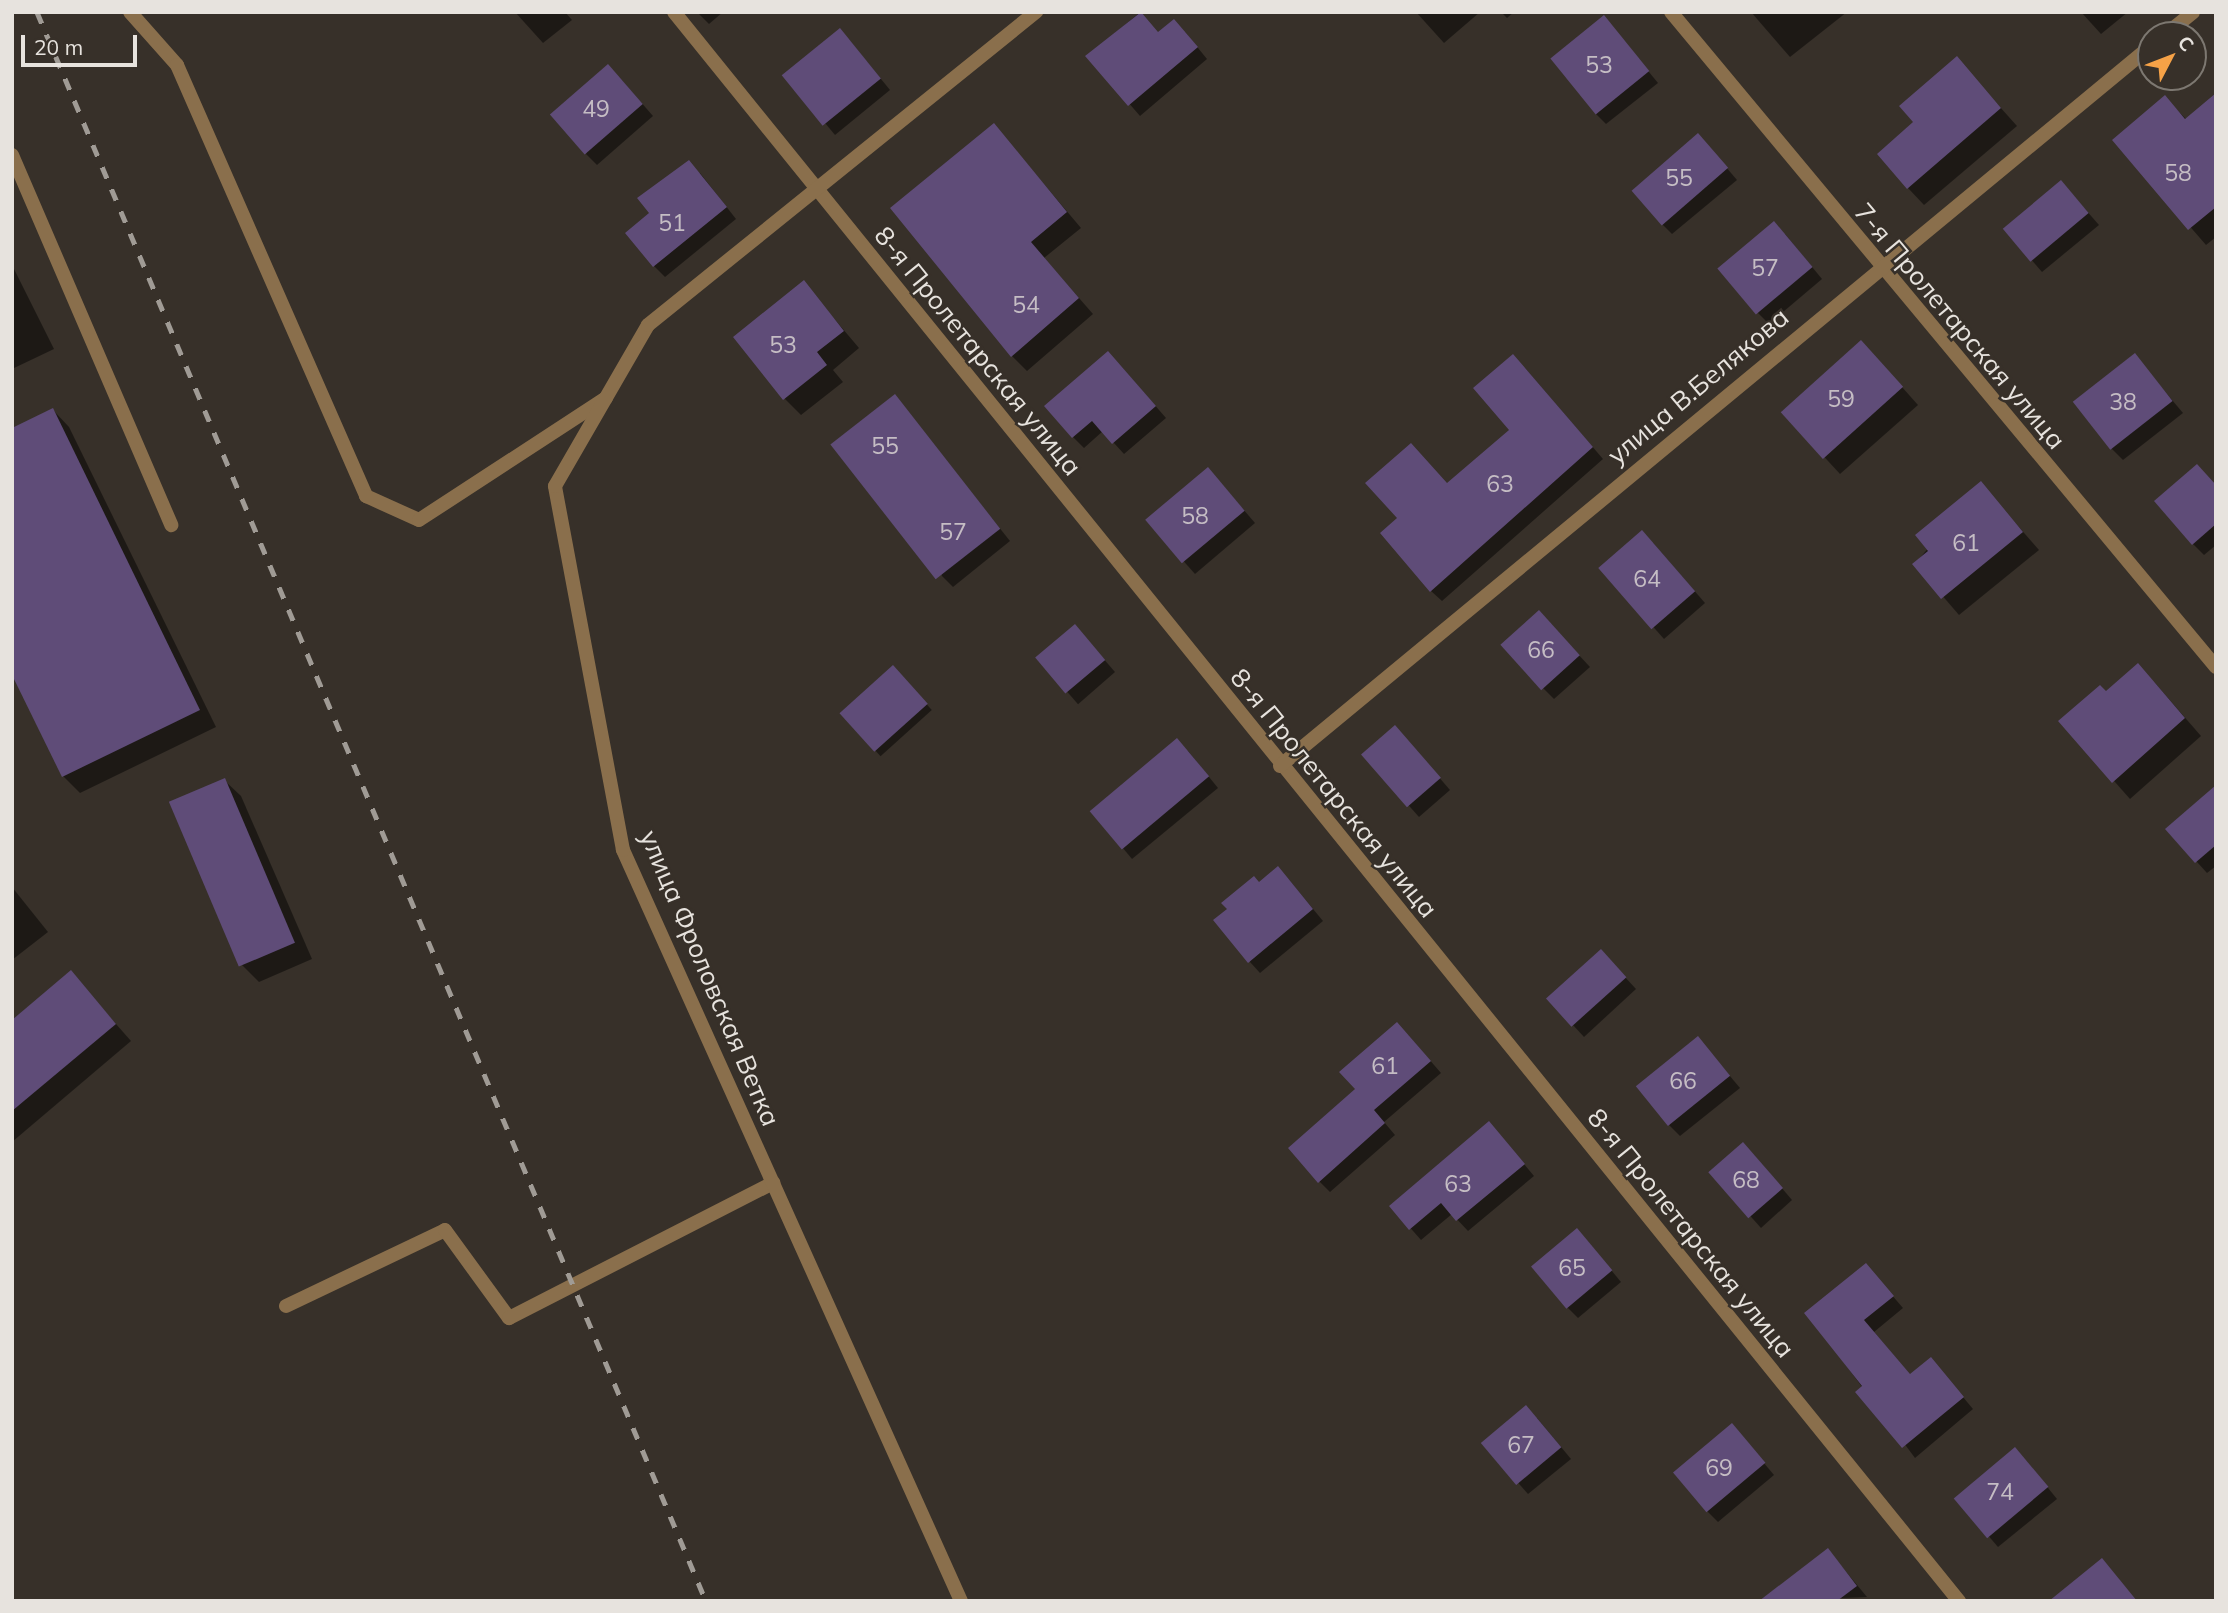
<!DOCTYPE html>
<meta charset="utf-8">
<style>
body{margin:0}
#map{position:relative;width:2228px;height:1613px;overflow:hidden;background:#373029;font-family:Mulish,sans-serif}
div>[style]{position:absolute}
.shadow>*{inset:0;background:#0007;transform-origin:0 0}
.building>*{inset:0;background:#5f4c78;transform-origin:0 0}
.service>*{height:14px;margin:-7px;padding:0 7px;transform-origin:7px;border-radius:7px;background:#8a6f4c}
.minor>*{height:14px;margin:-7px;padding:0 7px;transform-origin:7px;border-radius:7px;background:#8a6f4c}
.rail>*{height:5px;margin-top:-2.5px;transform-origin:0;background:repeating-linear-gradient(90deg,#a09b95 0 12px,transparent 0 24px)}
span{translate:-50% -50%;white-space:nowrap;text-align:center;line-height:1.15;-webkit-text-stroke:5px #373029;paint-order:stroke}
.number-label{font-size:23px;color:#c5bdc4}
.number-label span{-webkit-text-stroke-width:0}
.street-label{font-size:26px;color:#e7e3de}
.frame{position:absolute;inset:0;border:14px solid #e7e3de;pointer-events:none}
.north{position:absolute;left:2137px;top:21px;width:70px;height:70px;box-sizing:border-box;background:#373029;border:2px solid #7d7871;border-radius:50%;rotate:48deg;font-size:19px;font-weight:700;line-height:28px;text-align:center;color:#e7e3de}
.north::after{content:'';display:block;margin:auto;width:24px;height:32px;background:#f6a247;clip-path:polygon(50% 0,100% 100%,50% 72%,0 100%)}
.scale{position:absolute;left:21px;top:35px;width:116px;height:32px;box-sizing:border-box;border:4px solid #e7e3de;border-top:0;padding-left:9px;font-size:21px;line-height:24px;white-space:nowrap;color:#e7e3de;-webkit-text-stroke:5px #373029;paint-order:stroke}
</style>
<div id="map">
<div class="shadow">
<i style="clip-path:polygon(515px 12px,565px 12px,572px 20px,543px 43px)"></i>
<i style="clip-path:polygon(697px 12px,723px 12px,709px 24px)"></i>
<i style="clip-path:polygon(1416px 12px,1480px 12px,1444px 43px)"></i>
<i style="clip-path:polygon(1501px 12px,1514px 12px,1507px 18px)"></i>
<i style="clip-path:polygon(1751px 12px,1847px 12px,1790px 57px)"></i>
<i style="clip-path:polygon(2081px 12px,2128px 12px,2101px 34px)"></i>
<i style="clip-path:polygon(1139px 13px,1159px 34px,1185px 32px,1207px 59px,1140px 116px,1088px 56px)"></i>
<i style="clip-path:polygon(1604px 17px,1658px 83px,1606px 124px,1595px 113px)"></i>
<i style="clip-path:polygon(850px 41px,890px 90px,835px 135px,785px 75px)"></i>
<i style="clip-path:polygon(1957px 59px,2017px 126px,1924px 205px,1908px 188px,1916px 123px)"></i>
<i style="clip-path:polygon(619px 77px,653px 116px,597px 165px,586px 154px)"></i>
<i style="clip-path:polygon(2165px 98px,2187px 120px,2216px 119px,2216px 237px,2206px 245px,2115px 140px)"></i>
<i style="clip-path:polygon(994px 125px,1081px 228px,1044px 258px,1093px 314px,1027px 371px,1012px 356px)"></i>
<i style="clip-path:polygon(1708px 146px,1737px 180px,1672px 234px,1661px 223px)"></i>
<i style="clip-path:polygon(700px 173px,736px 219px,665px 277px,654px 266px,651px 214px)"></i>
<i style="clip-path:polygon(2071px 193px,2099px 225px,2042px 272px,2004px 228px)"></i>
<i style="clip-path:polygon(1785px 234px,1822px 279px,1769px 324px,1758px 313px)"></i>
<i style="clip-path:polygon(12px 265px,54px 349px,12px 369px)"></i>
<i style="clip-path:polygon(804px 283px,859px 348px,833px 370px,843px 382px,801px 415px,785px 399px)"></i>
<i style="clip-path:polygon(2135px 356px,2183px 413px,2123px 460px,2112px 449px)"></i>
<i style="clip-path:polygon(1877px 359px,1918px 405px,1840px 474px,1782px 411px)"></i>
<i style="clip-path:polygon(1119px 364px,1166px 418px,1124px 454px,1103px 431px,1084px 448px,1073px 437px)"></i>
<i style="clip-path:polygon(1524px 367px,1603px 459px,1442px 601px,1431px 591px,1448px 485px,1512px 430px)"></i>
<i style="clip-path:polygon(895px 397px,1010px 541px,953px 587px,942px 576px)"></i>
<i style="clip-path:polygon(53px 410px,69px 427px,216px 727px,80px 793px,63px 776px)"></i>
<i style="clip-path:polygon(1219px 481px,1255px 523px,1195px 574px,1148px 521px)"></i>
<i style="clip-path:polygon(1981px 484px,2039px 550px,1959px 615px,1915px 564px)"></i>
<i style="clip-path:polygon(2216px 486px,2216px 545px,2204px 555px,2193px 544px)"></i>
<i style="clip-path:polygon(1653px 543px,1705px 603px,1664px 639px,1601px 568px)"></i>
<i style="clip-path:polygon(1550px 624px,1590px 667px,1554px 699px,1543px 688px)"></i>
<i style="left:1075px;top:626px;width:61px;height:49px;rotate:49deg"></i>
<i style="left:893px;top:667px;width:58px;height:69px;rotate:48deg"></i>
<i style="clip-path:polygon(2154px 682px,2201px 736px,2130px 799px,2061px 721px,2106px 693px)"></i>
<i style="clip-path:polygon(1406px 739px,1450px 790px,1419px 817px,1364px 755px)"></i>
<i style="clip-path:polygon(1188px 751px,1218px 788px,1132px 859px,1092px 811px)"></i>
<i style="clip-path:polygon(224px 780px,241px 796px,312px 959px,259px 982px,242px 965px)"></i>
<i style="clip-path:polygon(2216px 788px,2216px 866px,2207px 873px,2168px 830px)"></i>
<i style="clip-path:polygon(1289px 880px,1323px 921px,1260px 973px,1250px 962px,1260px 884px)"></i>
<i style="clip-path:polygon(12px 887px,48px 932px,12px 960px)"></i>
<i style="clip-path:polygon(1612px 963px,1636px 989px,1584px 1037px,1549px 999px)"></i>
<i style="clip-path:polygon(71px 973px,131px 1041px,12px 1142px,12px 1022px)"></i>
<i style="clip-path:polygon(1408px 1035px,1441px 1073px,1384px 1122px,1395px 1135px,1330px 1192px,1319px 1181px,1357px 1089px)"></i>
<i style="clip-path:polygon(1698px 1038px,1740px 1088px,1680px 1136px,1669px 1125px)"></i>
<i style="clip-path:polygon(1500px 1135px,1534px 1176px,1468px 1231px,1452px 1214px,1421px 1240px,1391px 1206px)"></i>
<i style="clip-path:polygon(1754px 1155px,1792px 1200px,1761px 1228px,1711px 1172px)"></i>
<i style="clip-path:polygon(1588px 1242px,1621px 1282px,1578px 1318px,1567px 1307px)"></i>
<i style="clip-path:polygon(1866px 1265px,1903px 1308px,1874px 1332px,1911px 1376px,1931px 1359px,1973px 1409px,1915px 1458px,1807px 1313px)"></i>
<i style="clip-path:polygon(1537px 1418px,1571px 1459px,1528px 1494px,1483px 1443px)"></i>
<i style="clip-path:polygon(1742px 1437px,1774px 1475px,1718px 1522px,1707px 1511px)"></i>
<i style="clip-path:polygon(2026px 1461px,2057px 1499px,1998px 1547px,1956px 1498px)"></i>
<i style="clip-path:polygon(1828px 1550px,1867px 1597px,1762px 1601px)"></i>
</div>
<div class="building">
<i style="clip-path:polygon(1141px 12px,1158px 32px,1174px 19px,1198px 47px,1128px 106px,1085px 56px)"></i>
<i style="left:1604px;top:15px;width:72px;height:69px;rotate:51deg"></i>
<i style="left:840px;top:28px;width:65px;height:75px;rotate:51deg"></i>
<i style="clip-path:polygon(1957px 56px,2001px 108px,1907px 189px,1877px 154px,1913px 122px,1899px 106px)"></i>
<i style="left:608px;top:64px;width:53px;height:77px;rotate:49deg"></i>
<i style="clip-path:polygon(2216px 93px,2216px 207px,2188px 230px,2112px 140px,2165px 95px,2185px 119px)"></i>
<i style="clip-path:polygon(994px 123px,1067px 212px,1031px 242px,1079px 298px,1011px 357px,890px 208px)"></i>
<i style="left:1698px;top:133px;width:46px;height:88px;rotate:49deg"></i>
<i style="clip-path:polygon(689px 160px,727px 207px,653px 267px,625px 233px,649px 213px,637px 198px)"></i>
<i style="left:2061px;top:180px;width:43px;height:76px;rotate:50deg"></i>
<i style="left:1774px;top:221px;width:60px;height:74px;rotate:50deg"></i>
<i style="clip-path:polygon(804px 280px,844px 331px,817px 352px,827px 365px,783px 400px,733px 337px)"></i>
<i style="left:1861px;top:340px;width:63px;height:108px;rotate:48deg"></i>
<i style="clip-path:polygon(1108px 351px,1156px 406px,1112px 444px,1092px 421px,1072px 438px,1044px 406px)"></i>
<i style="left:2135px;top:353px;width:61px;height:79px;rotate:52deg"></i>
<i style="clip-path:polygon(1513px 354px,1593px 447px,1430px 592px,1380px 533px,1397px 518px,1365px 483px,1411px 443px,1447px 483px,1509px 430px,1473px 388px)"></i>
<i style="left:895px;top:394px;width:171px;height:82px;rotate:52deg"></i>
<i style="clip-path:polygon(53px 408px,200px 710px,62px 777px,12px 675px,12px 428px)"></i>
<i style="clip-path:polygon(2197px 464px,2216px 485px,2216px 524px,2192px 545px,2154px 501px)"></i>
<i style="left:1208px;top:467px;width:57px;height:82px;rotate:50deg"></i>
<i style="clip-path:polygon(1981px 481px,2023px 532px,1941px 599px,1912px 564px,1928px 551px,1915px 535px)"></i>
<i style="left:1642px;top:530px;width:81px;height:58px;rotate:49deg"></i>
<i style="left:1539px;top:610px;width:61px;height:52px;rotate:48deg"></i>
<i style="left:1075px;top:624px;width:47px;height:52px;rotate:50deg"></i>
<i style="clip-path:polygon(2138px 663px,2185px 718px,2112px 783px,2058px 721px,2100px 685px,2106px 691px)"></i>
<i style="left:893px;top:665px;width:52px;height:72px;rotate:48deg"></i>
<i style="left:1395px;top:725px;width:70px;height:45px;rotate:49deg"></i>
<i style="left:1177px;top:738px;width:50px;height:114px;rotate:50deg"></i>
<i style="left:225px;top:778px;width:179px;height:61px;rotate:67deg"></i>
<i style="clip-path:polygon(2216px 785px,2216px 845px,2195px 863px,2165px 829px)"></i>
<i style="clip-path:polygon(1278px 866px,1313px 909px,1248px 963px,1213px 920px,1227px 909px,1221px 903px,1254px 876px,1259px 882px)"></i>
<i style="left:1601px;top:949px;width:38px;height:74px;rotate:48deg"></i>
<i style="clip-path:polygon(71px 970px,116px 1024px,12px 1111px,12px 1020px)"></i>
<i style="clip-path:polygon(1397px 1022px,1431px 1061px,1374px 1110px,1385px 1123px,1318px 1183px,1288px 1148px,1355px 1089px,1339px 1072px)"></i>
<i style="left:1698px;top:1036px;width:51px;height:80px;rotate:51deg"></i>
<i style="clip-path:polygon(1489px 1121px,1525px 1164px,1456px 1221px,1441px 1203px,1409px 1230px,1389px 1206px)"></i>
<i style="left:1743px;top:1142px;width:61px;height:46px;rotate:49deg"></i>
<i style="left:1577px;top:1228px;width:55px;height:60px;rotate:50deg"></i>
<i style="clip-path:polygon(1866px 1263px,1894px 1296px,1864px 1320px,1910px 1374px,1931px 1357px,1964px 1397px,1902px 1448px,1855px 1392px,1862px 1386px,1804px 1313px)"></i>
<i style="left:1526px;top:1405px;width:55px;height:59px;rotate:50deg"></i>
<i style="left:1732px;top:1423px;width:52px;height:77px;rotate:50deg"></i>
<i style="left:2015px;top:1447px;width:52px;height:80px;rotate:50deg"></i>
<i style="clip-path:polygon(1828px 1548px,1857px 1586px,1837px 1601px,1759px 1601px)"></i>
<i style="clip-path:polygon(2102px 1558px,2137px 1601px,2049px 1601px)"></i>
</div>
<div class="service">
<i style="left:130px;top:12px;width:71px;rotate:48.4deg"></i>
<i style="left:177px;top:65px;width:471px;rotate:66.3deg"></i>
<i style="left:366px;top:496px;width:58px;rotate:24.4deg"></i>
<i style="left:419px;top:520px;width:223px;rotate:-33.1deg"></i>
<i style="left:12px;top:155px;width:403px;rotate:66.7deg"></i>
<i style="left:286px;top:1306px;width:176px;rotate:-25.5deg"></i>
<i style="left:445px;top:1230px;width:109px;rotate:54deg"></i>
<i style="left:509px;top:1318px;width:297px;rotate:-27.1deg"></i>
</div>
<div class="minor">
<i style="left:674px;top:12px;width:2044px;rotate:51.04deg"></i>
<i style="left:1671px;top:12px;width:852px;rotate:50.24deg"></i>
<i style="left:2165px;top:35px;width:36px;rotate:-39deg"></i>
<i style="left:1280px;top:766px;width:1130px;rotate:-39.58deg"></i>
<i style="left:961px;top:1601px;width:824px;rotate:-114.23deg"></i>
<i style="left:623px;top:850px;width:370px;rotate:-100.6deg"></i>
<i style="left:555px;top:486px;width:186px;rotate:-60deg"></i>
<i style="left:648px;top:325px;width:499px;rotate:-38.9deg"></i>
</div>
<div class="rail">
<i style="left:37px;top:12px;width:1724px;rotate:67.17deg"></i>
</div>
<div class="number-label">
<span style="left:1599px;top:65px">53</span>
<span style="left:596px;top:109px">49</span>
<span style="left:2178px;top:173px">58</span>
<span style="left:1679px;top:178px">55</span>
<span style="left:672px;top:223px">51</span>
<span style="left:1765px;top:268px">57</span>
<span style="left:1026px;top:305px">54</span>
<span style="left:783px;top:345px">53</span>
<span style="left:1841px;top:399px">59</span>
<span style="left:2123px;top:402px">38</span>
<span style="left:885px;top:446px">55</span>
<span style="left:1500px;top:484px">63</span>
<span style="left:1195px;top:516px">58</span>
<span style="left:953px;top:532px">57</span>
<span style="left:1966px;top:543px">61</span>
<span style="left:1647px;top:579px">64</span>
<span style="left:1541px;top:650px">66</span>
<span style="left:1385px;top:1066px">61</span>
<span style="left:1683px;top:1081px">66</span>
<span style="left:1746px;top:1180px">68</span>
<span style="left:1458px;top:1184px">63</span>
<span style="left:1572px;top:1268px">65</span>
<span style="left:1521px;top:1445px">67</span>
<span style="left:1719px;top:1468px">69</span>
<span style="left:2000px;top:1492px">74</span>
</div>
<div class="street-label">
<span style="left:1960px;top:326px;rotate:50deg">7-я Пролетарская улица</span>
<span style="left:978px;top:351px;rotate:51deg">8-я Пролетарская улица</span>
<span style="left:1698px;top:386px;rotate:-40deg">улица В.Белякова</span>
<span style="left:1334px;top:793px;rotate:51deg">8-я Пролетарская улица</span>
<span style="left:710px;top:978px;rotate:67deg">улица Фроловская Ветка</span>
<span style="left:1691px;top:1233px;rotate:51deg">8-я Пролетарская улица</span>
</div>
<div class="frame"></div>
<div class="north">С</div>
<div class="scale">20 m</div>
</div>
